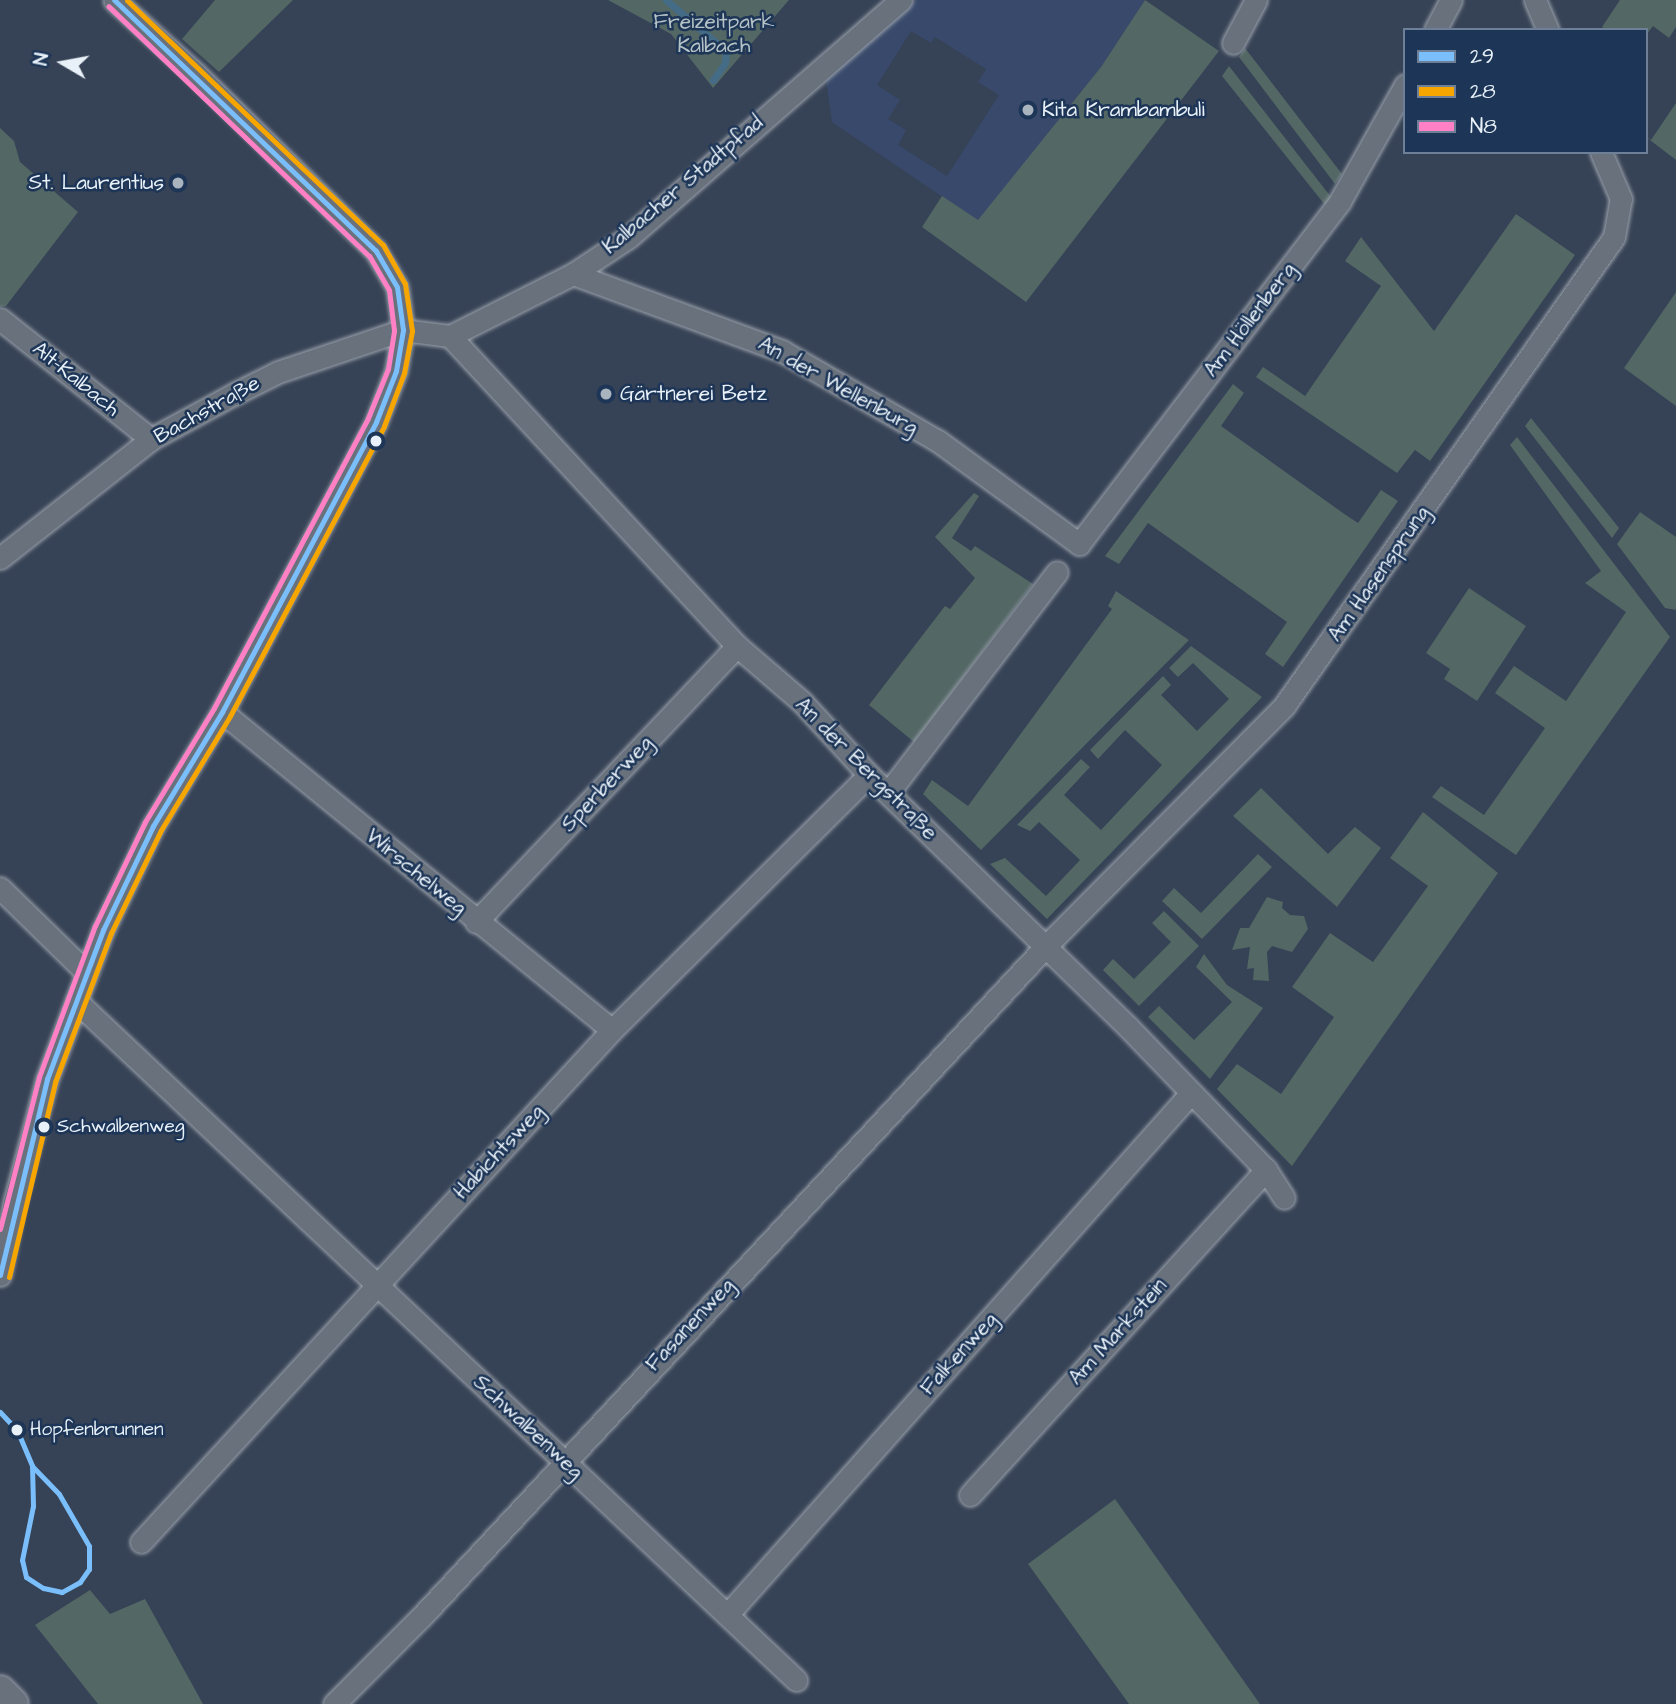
<!DOCTYPE html>
<meta charset="utf-8">
<style>
body{margin:0}
#map{position:relative;width:1676px;height:1704px;overflow:hidden;background:#364255;font-family:"Architects Daughter",sans-serif}
div>[style]{position:absolute}
.built>*{inset:0;background:#38496b}
.green>*{inset:0;background:#536765}
.stream>*{height:7px;margin:-3.5px;padding:0 3.5px;transform-origin:3.5px;border-radius:3.5px;background:#456c87}
.roads{filter:drop-shadow(0 0 2px #9ba2ac) drop-shadow(0 0 2px #9ba2ac)}
.minor>*{height:21px;margin:-10.5px;padding:0 10.5px;transform-origin:10.5px;border-radius:10.5px;background:#68717c}
.secondary>*{height:30px;margin:-15px;padding:0 15px;transform-origin:15px;border-radius:15px;background:#68717c}
.bus-1>*{height:5px;margin:-2.5px;padding:0 2.5px;transform-origin:2.5px;border-radius:2.5px;background:#7abffc}
.bus-2>*{height:5px;margin:-2.5px;padding:0 2.5px;transform-origin:2.5px;border-radius:2.5px;background:#f7a600}
.bus-3>*{height:5px;margin:-2.5px;padding:0 2.5px;transform-origin:2.5px;border-radius:2.5px;background:#ff80c5}
.dots>*{width:19px;height:19px;translate:-50% -50%;box-sizing:border-box;border:4px solid #1d3557;border-radius:50%}
span{translate:-50% -50%;white-space:nowrap;text-align:center;line-height:1.15;-webkit-text-stroke:5px #1d3557;paint-order:stroke}
.bus-label{font-size:19px;color:#e8f1f8}
.left{translate:0 -50%;text-align:left}
.park-label{font-size:21px;color:#b6c3c6}
.poi-label{font-size:21px;color:#e8f1f8}
.right{translate:-100% -50%;text-align:right}
.street-label{font-size:21px;color:#e8f1f8}
.legend{position:absolute;left:1403px;top:28px;width:245px;height:126px;box-sizing:border-box;background:#1d3557;border:2px solid #6e8097;margin:0;padding:9px 12px;list-style:none;font-size:21px;color:#e8f1f8}
.legend li{display:flex;align-items:center;gap:14px;height:35px}
.legend b{width:35px;border:2px solid #6e8097}
.north{position:absolute;left:28px;top:28px;width:70px;height:70px;-webkit-text-stroke:5px #1d3557;paint-order:stroke;rotate:280deg;font-size:19px;font-weight:700;line-height:28px;text-align:center;color:#e8f1f8}
.north::after{content:'';display:block;margin:auto;width:24px;height:32px;background:#e8f1f8;clip-path:polygon(50% 0,100% 100%,50% 72%,0 100%)}
</style>
<div id="map">
<div class="built">
<i style="clip-path:polygon(evenodd,916px 0,1145px 0,1101px 67px,978px 221px,832px 122px,826px 79px,916px 0,911px 31px,931px 43px,935px 37px,986px 69px,978px 82px,999px 95px,947px 176px,898px 145px,906px 130px,888px 119px,900px 100px,877px 85px,911px 31px)"></i>
</div>
<div class="green">
<i style="clip-path:polygon(215px 0,293px 0,219px 72px,182px 39px)"></i>
<i style="clip-path:polygon(608px 0,789px 0,713px 88px,671px 34px)"></i>
<i style="clip-path:polygon(1145px 0,1219px 51px,1026px 302px,922px 227px,942px 196px,978px 220px,1101px 67px)"></i>
<i style="clip-path:polygon(1620px 0,1676px 0,1676px 27px,1669px 38px,1653px 26px,1646px 35px,1646px 30px,1606px 30px,1602px 27px)"></i>
<i style="clip-path:polygon(1245px 48px,1342px 174px,1335px 184px,1239px 57px)"></i>
<i style="clip-path:polygon(1229px 66px,1331px 197px,1325px 205px,1222px 76px)"></i>
<i style="clip-path:polygon(1676px 103px,1676px 160px,1646px 137px,1651px 140px)"></i>
<i style="clip-path:polygon(0 128px,14px 141px,20px 162px,78px 212px,6px 306px,0 307px)"></i>
<i style="clip-path:polygon(1516px 214px,1575px 255px,1430px 461px,1415px 450px,1397px 473px,1256px 377px,1263px 367px,1305px 396px,1381px 286px,1345px 261px,1361px 237px,1434px 331px)"></i>
<i style="clip-path:polygon(1676px 292px,1676px 406px,1624px 368px)"></i>
<i style="clip-path:polygon(1233px 384px,1244px 393px,1221px 426px,1343px 513px,1358px 523px,1381px 490px,1398px 501px,1283px 667px,1265px 654px,1287px 622px,1148px 523px,1119px 564px,1105px 556px)"></i>
<i style="clip-path:polygon(1531px 418px,1619px 528px,1612px 538px,1525px 426px)"></i>
<i style="clip-path:polygon(1517px 437px,1670px 637px,1516px 855px,1432px 797px,1441px 786px,1484px 815px,1545px 728px,1495px 693px,1514px 666px,1566px 701px,1626px 612px,1585px 583px,1601px 571px,1510px 445px)"></i>
<i style="clip-path:polygon(974px 493px,979px 496px,952px 538px,971px 551px,975px 546px,1033px 584px,914px 742px,869px 705px,945px 606px,950px 609px,975px 578px,935px 537px)"></i>
<i style="clip-path:polygon(1640px 512px,1676px 537px,1676px 610px,1665px 608px,1617px 544px)"></i>
<i style="clip-path:polygon(1469px 588px,1526px 626px,1477px 701px,1444px 679px,1450px 669px,1426px 653px)"></i>
<i style="clip-path:polygon(1116px 591px,1189px 640px,981px 850px,923px 794px,932px 780px,968px 806px,1112px 609px,1108px 606px)"></i>
<i style="clip-path:polygon(1191px 646px,1262px 697px,1047px 919px,990px 864px,1005px 858px,1046px 896px,1080px 860px,1039px 822px,1030px 831px,1017px 825px,1081px 759px,1090px 767px,1064px 795px,1101px 830px,1162px 765px,1125px 730px,1098px 759px,1090px 750px,1163px 676px,1171px 685px,1161px 695px,1197px 731px,1229px 699px,1193px 663px,1178px 677px,1169px 668px)"></i>
<i style="clip-path:polygon(1261px 788px,1328px 854px,1355px 827px,1381px 848px,1337px 907px,1233px 816px)"></i>
<i style="clip-path:polygon(1423px 812px,1498px 873px,1292px 1166px,1217px 1089px,1237px 1064px,1281px 1094px,1334px 1017px,1292px 987px,1330px 933px,1373px 962px,1428px 886px,1390px 858px)"></i>
<i style="clip-path:polygon(1258px 854px,1272px 867px,1202px 939px,1162px 901px,1174px 888px,1201px 913px)"></i>
<i style="clip-path:polygon(1267px 897px,1283px 902px,1282px 908px,1290px 915px,1304px 916px,1308px 929px,1292px 952px,1272px 946px,1267px 952px,1269px 981px,1253px 980px,1254px 968px,1247px 969px,1250px 947px,1232px 950px,1240px 928px,1249px 928px)"></i>
<i style="clip-path:polygon(1164px 911px,1199px 946px,1139px 1006px,1103px 970px,1113px 959px,1134px 979px,1171px 942px,1152px 923px)"></i>
<i style="clip-path:polygon(1204px 954px,1227px 985px,1263px 1008px,1210px 1079px,1148px 1017px,1159px 1006px,1194px 1040px,1232px 1002px,1196px 967px)"></i>
<i style="clip-path:polygon(1115px 1499px,1260px 1704px,1129px 1704px,1028px 1564px)"></i>
<i style="clip-path:polygon(90px 1590px,110px 1614px,145px 1599px,203px 1704px,98px 1704px,35px 1625px)"></i>
</div>
<div class="stream">
<i style="left:666px;top:0;width:79px;rotate:40.4deg"></i>
<i style="left:726px;top:51px;width:12px;rotate:95deg"></i>
<i style="left:725px;top:63px;width:21px;rotate:125deg"></i>
</div>
<div class="roads">
<div class="minor">
<i style="left:1535px;top:0;width:33px;rotate:67deg"></i>
<i style="left:1435px;top:30px;width:34px;rotate:-62deg"></i>
<i style="left:1233px;top:43px;width:49px;rotate:-61.9deg"></i>
<i style="left:573px;top:274px;width:223px;rotate:20.2deg"></i>
<i style="left:782px;top:351px;width:180px;rotate:30deg"></i>
<i style="left:938px;top:441px;width:175px;rotate:36.1deg"></i>
<i style="left:1079px;top:544px;width:431px;rotate:-52.7deg"></i>
<i style="left:1340px;top:201px;width:133px;rotate:-60.7deg"></i>
<i style="left:0;top:319px;width:193px;rotate:38.5deg"></i>
<i style="left:450px;top:336px;width:422px;rotate:47.2deg"></i>
<i style="left:737px;top:646px;width:86px;rotate:40.7deg"></i>
<i style="left:802px;top:702px;width:99px;rotate:47.5deg"></i>
<i style="left:869px;top:775px;width:361px;rotate:44.2deg"></i>
<i style="left:1128px;top:1027px;width:199px;rotate:46deg"></i>
<i style="left:1266px;top:1170px;width:33px;rotate:57deg"></i>
<i style="left:0;top:558px;width:192px;rotate:-38.2deg"></i>
<i style="left:151px;top:439px;width:94px;rotate:-28.5deg"></i>
<i style="left:234px;top:394px;width:49px;rotate:-26.6deg"></i>
<i style="left:278px;top:372px;width:132px;rotate:-18.6deg"></i>
<i style="left:403px;top:330px;width:47px;rotate:7.3deg"></i>
<i style="left:450px;top:336px;width:138px;rotate:-26.8deg"></i>
<i style="left:573px;top:274px;width:67px;rotate:-33.5deg"></i>
<i style="left:629px;top:237px;width:361px;rotate:-41.1deg"></i>
<i style="left:222px;top:712px;width:503px;rotate:39.19deg"></i>
<i style="left:888px;top:793px;width:278px;rotate:-52.6deg"></i>
<i style="left:0;top:888px;width:120px;rotate:44.3deg"></i>
<i style="left:476px;top:922px;width:380px;rotate:-46.6deg"></i>
<i style="left:76px;top:1001px;width:990px;rotate:43.32deg"></i>
<i style="left:0;top:1275px;width:73px;rotate:-79deg"></i>
<i style="left:14px;top:1203px;width:128px;rotate:-75.1deg"></i>
<i style="left:47px;top:1079px;width:159px;rotate:-69.4deg"></i>
<i style="left:103px;top:930px;width:115px;rotate:-64.3deg"></i>
<i style="left:153px;top:826px;width:133px;rotate:-58.8deg"></i>
<i style="left:222px;top:712px;width:328px;rotate:-62deg"></i>
<i style="left:376px;top:422px;width:55px;rotate:-68.6deg"></i>
<i style="left:396px;top:371px;width:42px;rotate:-80.3deg"></i>
<i style="left:403px;top:330px;width:43px;rotate:-97.9deg"></i>
<i style="left:397px;top:287px;width:42px;rotate:-120.3deg"></i>
<i style="left:376px;top:251px;width:252px;rotate:-135.5deg"></i>
<i style="left:196px;top:74px;width:110px;rotate:-137.9deg"></i>
<i style="left:970px;top:1495px;width:440px;rotate:-47.7deg"></i>
<i style="left:141px;top:1542px;width:696px;rotate:-47.39deg"></i>
<i style="left:612px;top:1030px;width:362px;rotate:-44.8deg"></i>
<i style="left:727px;top:1615px;width:697px;rotate:-48.37deg"></i>
<i style="left:334px;top:1704px;width:126px;rotate:-45deg"></i>
<i style="left:423px;top:1615px;width:914px;rotate:-47.04deg"></i>
<i style="left:1046px;top:946px;width:338px;rotate:-45.2deg"></i>
<i style="left:1284px;top:706px;width:573px;rotate:-54.87deg"></i>
<i style="left:1614px;top:237px;width:39px;rotate:-80deg"></i>
<i style="left:1621px;top:199px;width:51px;rotate:-113.1deg"></i>
</div>
<div class="secondary">
<i style="left:0;top:1691px;width:18px;rotate:45deg"></i>
</div>
</div>
<div class="bus-1">
<i style="left:0;top:1275px;width:202px;rotate:-76.5deg"></i>
<i style="left:47px;top:1079px;width:159px;rotate:-69.4deg"></i>
<i style="left:103px;top:930px;width:115px;rotate:-64.3deg"></i>
<i style="left:153px;top:826px;width:133px;rotate:-58.8deg"></i>
<i style="left:222px;top:712px;width:328px;rotate:-62deg"></i>
<i style="left:376px;top:422px;width:55px;rotate:-68.6deg"></i>
<i style="left:396px;top:371px;width:42px;rotate:-80.3deg"></i>
<i style="left:403px;top:330px;width:43px;rotate:-97.9deg"></i>
<i style="left:397px;top:287px;width:42px;rotate:-120.3deg"></i>
<i style="left:376px;top:251px;width:363px;rotate:-136.2deg"></i>
<i style="left:0;top:1412px;width:25px;rotate:47deg"></i>
<i style="left:17px;top:1430px;width:39px;rotate:67deg"></i>
<i style="left:32px;top:1466px;width:39px;rotate:46deg"></i>
<i style="left:59px;top:1494px;width:60px;rotate:60deg"></i>
<i style="left:89px;top:1546px;width:23px;rotate:90deg"></i>
<i style="left:89px;top:1569px;width:16px;rotate:125deg"></i>
<i style="left:80px;top:1582px;width:21px;rotate:151deg"></i>
<i style="left:62px;top:1592px;width:19px;rotate:-168deg"></i>
<i style="left:43px;top:1588px;width:20px;rotate:-147deg"></i>
<i style="left:26px;top:1577px;width:17px;rotate:-103deg"></i>
<i style="left:22px;top:1560px;width:55px;rotate:-78.5deg"></i>
<i style="left:33px;top:1506px;width:40px;rotate:-91.4deg"></i>
</div>
<div class="bus-2">
<i style="left:9px;top:1277px;width:200px;rotate:-76.7deg"></i>
<i style="left:55px;top:1082px;width:159px;rotate:-69.4deg"></i>
<i style="left:111px;top:933px;width:114px;rotate:-64.1deg"></i>
<i style="left:161px;top:830px;width:133px;rotate:-58.8deg"></i>
<i style="left:230px;top:716px;width:328px;rotate:-62deg"></i>
<i style="left:384px;top:426px;width:57px;rotate:-69.3deg"></i>
<i style="left:404px;top:373px;width:43px;rotate:-79.2deg"></i>
<i style="left:412px;top:331px;width:48px;rotate:-98.5deg"></i>
<i style="left:405px;top:284px;width:45px;rotate:-119.4deg"></i>
<i style="left:383px;top:245px;width:354px;rotate:-136.3deg"></i>
</div>
<div class="bus-3">
<i style="left:0;top:1229px;width:157px;rotate:-75.6deg"></i>
<i style="left:39px;top:1077px;width:161px;rotate:-69.7deg"></i>
<i style="left:95px;top:926px;width:115px;rotate:-64.3deg"></i>
<i style="left:145px;top:822px;width:133px;rotate:-58.8deg"></i>
<i style="left:214px;top:708px;width:328px;rotate:-62deg"></i>
<i style="left:368px;top:418px;width:53px;rotate:-67.8deg"></i>
<i style="left:388px;top:369px;width:39px;rotate:-81deg"></i>
<i style="left:394px;top:330px;width:40px;rotate:-97.1deg"></i>
<i style="left:389px;top:290px;width:39px;rotate:-120deg"></i>
<i style="left:369px;top:256px;width:361px;rotate:-136.2deg"></i>
</div>
<div class="dots">
<i style="left:1028px;top:110px;background:#aab4bf"></i>
<i style="left:178px;top:183px;background:#aab4bf"></i>
<i style="left:606px;top:394px;background:#aab4bf"></i>
<i style="left:376px;top:441px;background:#e8f1f8"></i>
<i style="left:44px;top:1127px;background:#e8f1f8"></i>
<i style="left:17px;top:1430px;background:#e8f1f8"></i>
</div>
<div class="bus-label">
<span class="left" style="left:57px;top:1127px">Schwalbenweg</span>
<span class="left" style="left:30px;top:1430px">Hopfenbrunnen</span>
</div>
<div class="park-label">
<span style="left:714px;top:34px">Freizeitpark<br>Kalbach</span>
</div>
<div class="poi-label">
<span class="left" style="left:1042px;top:110px">Kita Krambambuli</span>
<span class="right" style="left:164px;top:183px">St. Laurentius</span>
<span class="left" style="left:620px;top:394px">Gärtnerei Betz</span>
</div>
<div class="street-label">
<span style="left:683px;top:185px;rotate:-40deg">Kalbacher Stadtpfad</span>
<span style="left:1250px;top:320px;rotate:-53deg">Am Höllenberg</span>
<span style="left:76px;top:379px;rotate:39deg">Alt-Kalbach</span>
<span style="left:838px;top:386px;rotate:29deg">An der Wellenburg</span>
<span style="left:207px;top:410px;rotate:-29deg">Bachstraße</span>
<span style="left:1379px;top:574px;rotate:-55deg">Am Hasensprung</span>
<span style="left:866px;top:769px;rotate:45deg">An der Bergstraße</span>
<span style="left:607px;top:784px;rotate:-47deg">Sperberweg</span>
<span style="left:416px;top:872px;rotate:39deg">Wirschelweg</span>
<span style="left:499px;top:1152px;rotate:-47deg">Habichtsweg</span>
<span style="left:690px;top:1325px;rotate:-47deg">Fasanenweg</span>
<span style="left:1118px;top:1332px;rotate:-48deg">Am Markstein</span>
<span style="left:959px;top:1354px;rotate:-48deg">Falkenweg</span>
<span style="left:528px;top:1427px;rotate:43deg">Schwalbenweg</span>
</div>
<ul class="legend">
<li><b style="height:9px;background:#7abffc"></b>29</li>
<li><b style="height:9px;background:#f7a600"></b>28</li>
<li><b style="height:9px;background:#ff80c5"></b>N8</li>
</ul>
<div class="north">N</div>
</div>
